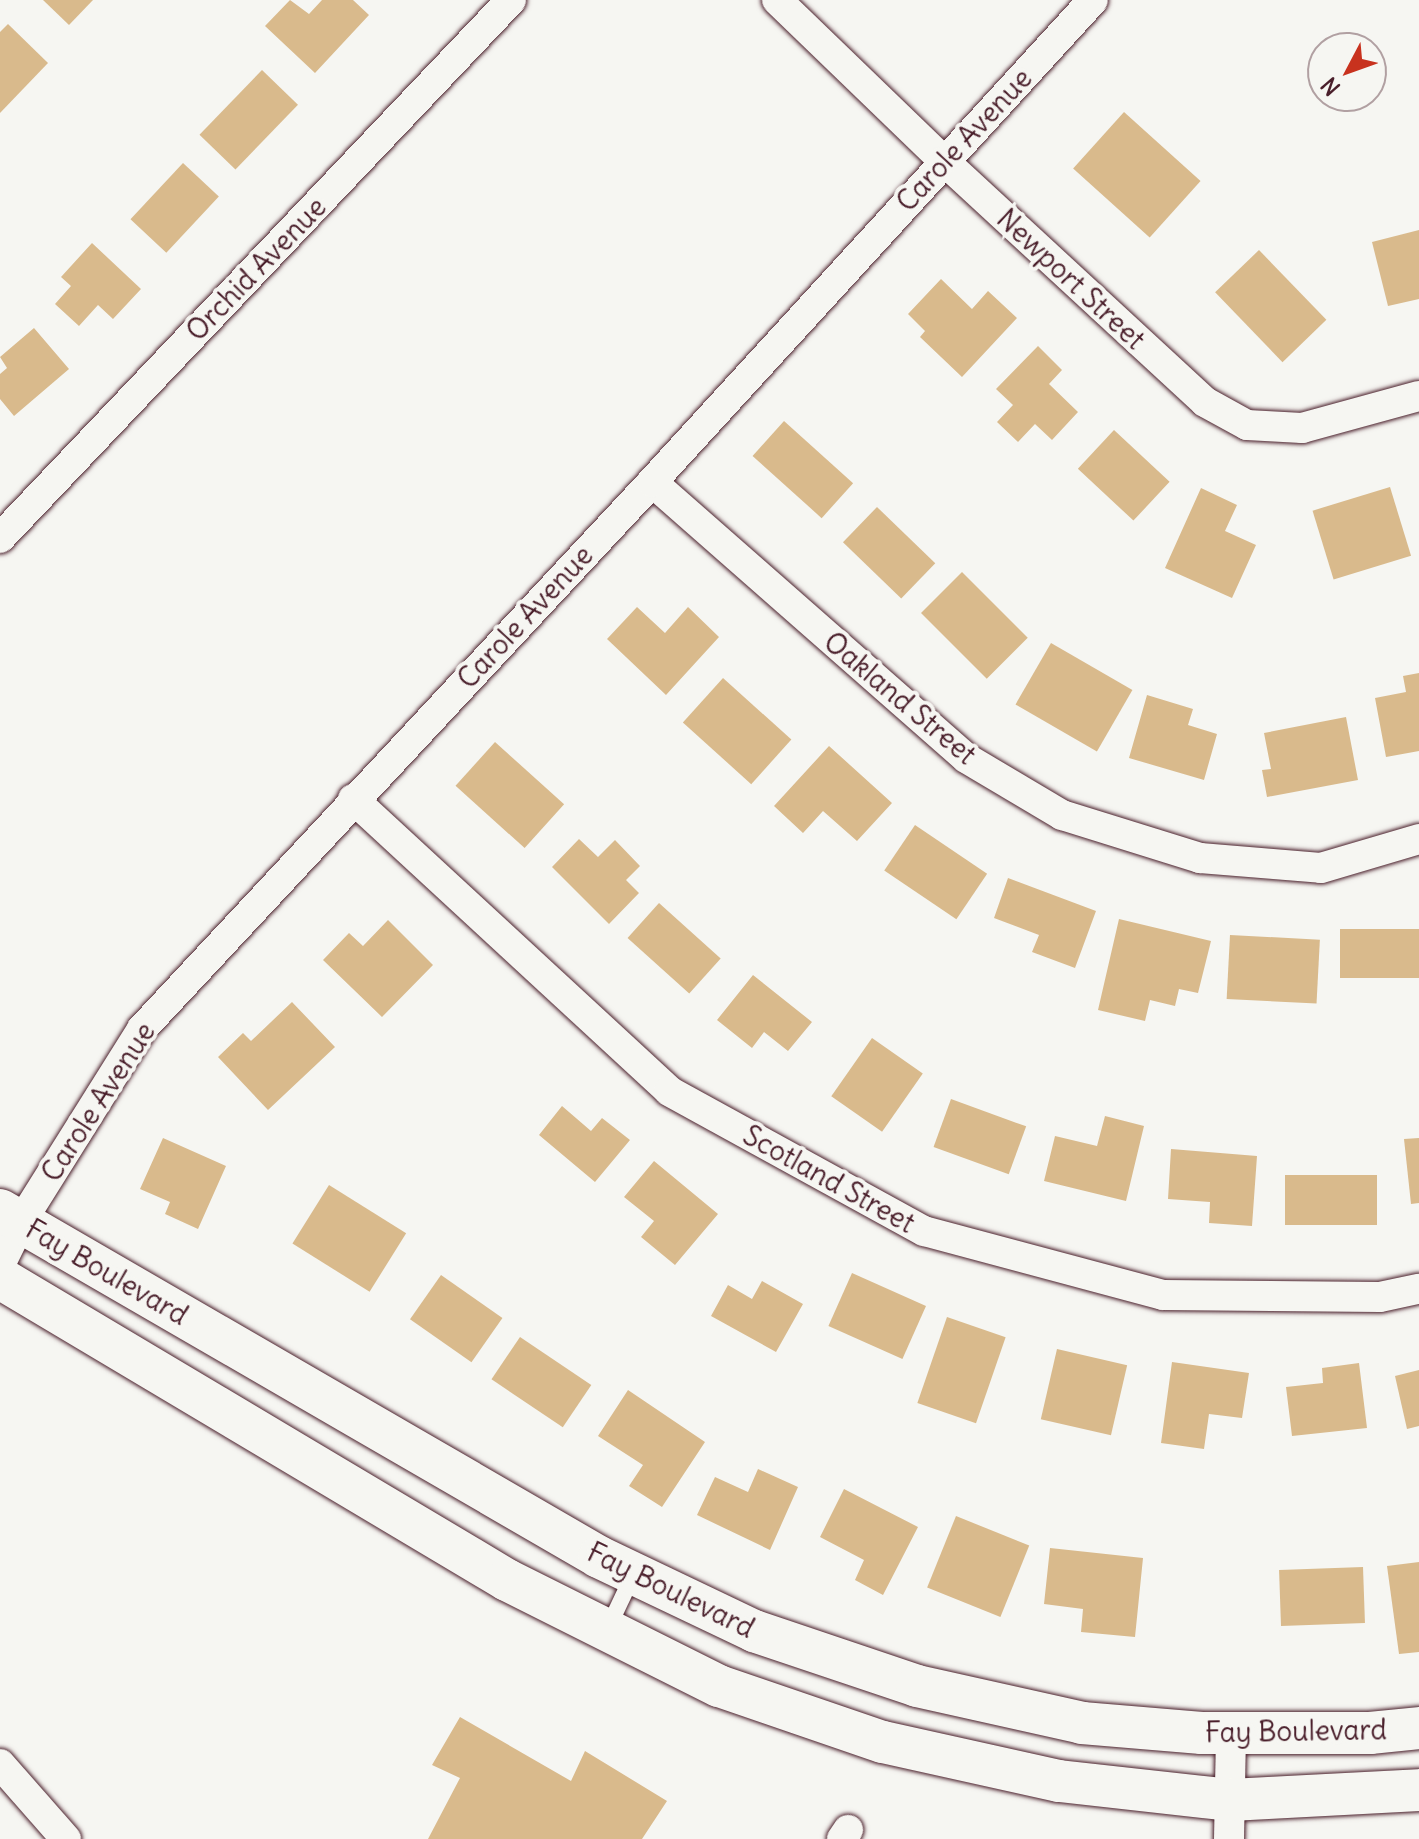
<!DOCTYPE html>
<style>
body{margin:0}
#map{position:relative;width:1419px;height:1839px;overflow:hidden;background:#f6f6f2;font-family:Delius,sans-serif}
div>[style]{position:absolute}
.building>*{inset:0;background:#d9ba8c;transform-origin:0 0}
.roads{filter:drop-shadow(0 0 2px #4a1f2b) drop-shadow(0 0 2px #4a1f2b)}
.lane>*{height:16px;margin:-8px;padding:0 8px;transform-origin:8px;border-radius:8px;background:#f6f6f2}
.street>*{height:30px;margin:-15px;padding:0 15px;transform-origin:15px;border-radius:15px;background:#f6f6f2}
.secondary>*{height:42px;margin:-21px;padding:0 21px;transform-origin:21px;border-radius:21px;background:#f6f6f2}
span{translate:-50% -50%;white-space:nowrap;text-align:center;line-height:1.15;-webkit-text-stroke:8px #f6f6f2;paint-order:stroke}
.street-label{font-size:28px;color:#4a1f2b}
.north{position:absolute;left:1307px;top:32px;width:80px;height:80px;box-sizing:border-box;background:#f6f6f2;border:2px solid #b1a0a2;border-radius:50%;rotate:229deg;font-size:22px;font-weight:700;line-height:32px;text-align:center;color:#4a1f2b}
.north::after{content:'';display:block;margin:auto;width:28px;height:36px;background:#c8321e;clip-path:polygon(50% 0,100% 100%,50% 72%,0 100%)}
</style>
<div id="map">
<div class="building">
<i style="clip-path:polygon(43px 0,93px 0,69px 25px)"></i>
<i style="clip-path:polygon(290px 0,309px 14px,322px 0,353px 0,369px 15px,315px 73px,265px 26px)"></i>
<i style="clip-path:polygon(8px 24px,48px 63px,0 113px,0 32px)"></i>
<i style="left:262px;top:70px;width:50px;height:90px;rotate:44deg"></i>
<i style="left:1124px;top:112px;width:103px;height:76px;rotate:42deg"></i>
<i style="left:183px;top:163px;width:49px;height:77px;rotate:43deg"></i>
<i style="clip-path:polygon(1419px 230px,1419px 299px,1388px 306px,1372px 242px)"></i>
<i style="clip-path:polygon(92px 243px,141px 289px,113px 319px,98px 305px,79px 326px,55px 304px,71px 286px,61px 277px)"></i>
<i style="left:1259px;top:250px;width:97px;height:61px;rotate:46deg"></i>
<i style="clip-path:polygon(941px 279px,972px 309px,988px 291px,1017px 318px,962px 377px,920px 337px,925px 331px,908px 314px)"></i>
<i style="clip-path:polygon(34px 328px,69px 369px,14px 416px,0 399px,0 374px,7px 368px,0 357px)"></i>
<i style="clip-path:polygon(1038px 346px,1062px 370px,1049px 384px,1078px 412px,1052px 440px,1035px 424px,1018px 442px,997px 422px,1013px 405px,996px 389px)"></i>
<i style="left:784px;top:421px;width:93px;height:47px;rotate:42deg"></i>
<i style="left:1114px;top:430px;width:76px;height:53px;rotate:43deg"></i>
<i style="left:1390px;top:487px;width:72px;height:81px;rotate:73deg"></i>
<i style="clip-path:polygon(1201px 488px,1237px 505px,1225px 531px,1256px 545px,1232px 598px,1165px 568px)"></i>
<i style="left:877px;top:507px;width:81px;height:49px;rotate:44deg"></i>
<i style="left:962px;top:572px;width:93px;height:58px;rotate:45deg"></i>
<i style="clip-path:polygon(637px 607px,665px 633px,688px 607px,719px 637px,666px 695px,607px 639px)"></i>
<i style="left:1051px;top:643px;width:94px;height:71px;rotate:30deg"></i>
<i style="clip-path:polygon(1419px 673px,1419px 751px,1386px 757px,1375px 698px,1406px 692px,1403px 676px)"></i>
<i style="left:723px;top:678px;width:92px;height:60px;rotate:42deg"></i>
<i style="clip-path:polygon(1147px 695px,1193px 709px,1188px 725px,1217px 734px,1204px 780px,1129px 758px)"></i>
<i style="clip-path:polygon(1346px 717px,1358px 780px,1267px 797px,1262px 770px,1271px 769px,1264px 733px)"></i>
<i style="left:495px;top:742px;width:93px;height:59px;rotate:42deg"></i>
<i style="clip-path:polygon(829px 746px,892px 803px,857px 841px,823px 811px,803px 833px,774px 806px)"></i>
<i style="left:915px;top:825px;width:87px;height:55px;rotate:34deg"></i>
<i style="clip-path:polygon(579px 839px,598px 857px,615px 840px,640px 866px,626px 880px,639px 893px,609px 924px,552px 867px)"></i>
<i style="clip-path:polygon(1008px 878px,1096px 911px,1075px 968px,1032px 952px,1039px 935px,994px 918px)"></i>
<i style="left:659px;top:903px;width:83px;height:47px;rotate:42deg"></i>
<i style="clip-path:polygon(1119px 919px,1211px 941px,1198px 993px,1179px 989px,1175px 1006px,1150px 1000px,1145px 1021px,1098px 1010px)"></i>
<i style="clip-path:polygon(388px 920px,433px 965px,382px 1017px,323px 960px,349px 933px,363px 946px)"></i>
<i style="left:1419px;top:929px;width:49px;height:79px;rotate:90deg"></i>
<i style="left:1230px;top:935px;width:90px;height:64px;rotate:3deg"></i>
<i style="clip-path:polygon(753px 975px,812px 1022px,788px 1051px,764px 1032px,752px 1048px,717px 1020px)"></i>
<i style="clip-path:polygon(292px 1002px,335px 1047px,268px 1110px,218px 1057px,243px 1033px,251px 1041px)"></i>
<i style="left:872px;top:1038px;width:62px;height:71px;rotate:35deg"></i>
<i style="left:951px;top:1099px;width:80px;height:51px;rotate:20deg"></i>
<i style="clip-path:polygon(562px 1106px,591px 1131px,602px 1118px,630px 1140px,595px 1182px,539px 1135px)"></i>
<i style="clip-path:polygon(1105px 1116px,1144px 1126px,1126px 1201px,1044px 1181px,1055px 1136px,1097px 1146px)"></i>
<i style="clip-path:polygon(163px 1138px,226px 1166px,198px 1229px,165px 1214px,170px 1202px,140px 1189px)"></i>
<i style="clip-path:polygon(1419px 1138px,1419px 1203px,1411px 1204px,1404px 1139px)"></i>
<i style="clip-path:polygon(1171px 1149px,1257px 1156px,1252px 1226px,1209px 1223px,1210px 1202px,1168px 1199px)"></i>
<i style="clip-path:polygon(654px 1161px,718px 1214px,675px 1265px,641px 1237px,654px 1221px,624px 1197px)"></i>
<i style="left:1285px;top:1175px;width:92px;height:50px"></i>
<i style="left:329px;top:1185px;width:91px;height:69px;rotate:32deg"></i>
<i style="left:852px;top:1273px;width:81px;height:58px;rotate:24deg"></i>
<i style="left:441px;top:1275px;width:75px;height:54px;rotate:35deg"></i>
<i style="clip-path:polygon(762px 1281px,803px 1304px,776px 1352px,711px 1316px,728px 1285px,752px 1299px)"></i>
<i style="left:947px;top:1317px;width:62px;height:91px;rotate:19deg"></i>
<i style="left:520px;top:1337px;width:86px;height:51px;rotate:34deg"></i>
<i style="left:1057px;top:1349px;width:72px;height:72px;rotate:13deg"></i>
<i style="clip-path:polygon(1172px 1362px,1249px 1373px,1242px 1418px,1209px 1414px,1204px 1449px,1161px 1443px)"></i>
<i style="clip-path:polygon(1359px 1363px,1367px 1428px,1292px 1436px,1286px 1387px,1323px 1383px,1322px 1368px)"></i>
<i style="clip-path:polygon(1419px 1370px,1419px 1426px,1407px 1429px,1395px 1376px)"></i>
<i style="clip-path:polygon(628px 1390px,705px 1442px,662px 1507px,629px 1486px,643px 1465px,598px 1436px)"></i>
<i style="clip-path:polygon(758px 1469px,798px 1487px,770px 1550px,697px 1515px,715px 1477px,748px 1492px)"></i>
<i style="clip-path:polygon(844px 1489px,918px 1527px,883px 1595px,855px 1580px,864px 1560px,820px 1537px)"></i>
<i style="left:956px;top:1516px;width:79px;height:77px;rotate:22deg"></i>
<i style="clip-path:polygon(1050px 1548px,1143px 1558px,1135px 1637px,1081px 1632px,1083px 1609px,1044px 1604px)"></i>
<i style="clip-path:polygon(1419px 1562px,1419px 1652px,1399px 1654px,1387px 1566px)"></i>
<i style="left:1363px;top:1567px;width:56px;height:84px;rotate:88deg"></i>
<i style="clip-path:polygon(460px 1717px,571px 1781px,585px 1751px,667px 1801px,642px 1839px,428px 1839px,460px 1778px,432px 1765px)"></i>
</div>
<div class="roads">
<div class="lane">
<i style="left:608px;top:1628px;width:59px;rotate:-64.7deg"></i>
</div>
<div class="street">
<i style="left:777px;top:0;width:232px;rotate:44deg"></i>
<i style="left:944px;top:161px;width:355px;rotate:42.7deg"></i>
<i style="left:1205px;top:402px;width:48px;rotate:28.7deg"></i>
<i style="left:1247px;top:425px;width:55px;rotate:3.1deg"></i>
<i style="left:1302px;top:428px;width:121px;rotate:-15.3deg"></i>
<i style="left:652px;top:482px;width:418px;rotate:41.3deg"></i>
<i style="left:966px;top:758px;width:112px;rotate:30.7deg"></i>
<i style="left:1062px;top:815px;width:145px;rotate:17.3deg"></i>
<i style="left:1200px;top:858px;width:121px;rotate:4.7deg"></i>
<i style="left:1321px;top:868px;width:102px;rotate:-16.5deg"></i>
<i style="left:0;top:538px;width:742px;rotate:-46.47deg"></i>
<i style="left:353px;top:799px;width:430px;rotate:42.7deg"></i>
<i style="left:669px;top:1091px;width:291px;rotate:28.8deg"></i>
<i style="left:924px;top:1231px;width:247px;rotate:15deg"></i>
<i style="left:1163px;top:1295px;width:217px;rotate:0.5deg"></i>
<i style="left:1380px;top:1297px;width:40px;rotate:-12deg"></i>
<i style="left:0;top:1265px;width:48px;rotate:-64deg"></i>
<i style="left:21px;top:1222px;width:228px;rotate:-57.9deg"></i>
<i style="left:142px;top:1029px;width:748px;rotate:-47deg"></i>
<i style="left:652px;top:482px;width:653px;rotate:-47.54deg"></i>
<i style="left:0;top:1764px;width:100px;rotate:48.7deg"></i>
<i style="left:842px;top:1839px;width:11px;rotate:-56deg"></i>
<i style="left:1229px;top:1839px;width:106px;rotate:-88.9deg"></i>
</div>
<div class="secondary">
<i style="left:0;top:1210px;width:692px;rotate:30.08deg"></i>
<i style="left:599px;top:1557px;width:172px;rotate:25.5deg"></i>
<i style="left:754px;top:1631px;width:172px;rotate:18.6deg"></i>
<i style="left:917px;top:1686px;width:169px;rotate:12.6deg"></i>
<i style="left:1082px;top:1723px;width:120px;rotate:4.8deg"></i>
<i style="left:1202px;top:1733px;width:168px"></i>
<i style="left:1370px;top:1733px;width:49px;rotate:-5.8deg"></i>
<i style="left:0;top:1278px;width:590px;rotate:30.78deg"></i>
<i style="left:507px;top:1580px;width:237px;rotate:26.6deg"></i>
<i style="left:719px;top:1686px;width:173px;rotate:18.9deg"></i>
<i style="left:883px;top:1742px;width:180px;rotate:12.5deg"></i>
<i style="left:1059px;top:1781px;width:172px;rotate:6.3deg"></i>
<i style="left:1230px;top:1800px;width:189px;rotate:-3deg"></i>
</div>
</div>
<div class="street-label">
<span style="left:964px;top:140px;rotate:-47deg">Carole Avenue</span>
<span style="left:256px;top:269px;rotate:-46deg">Orchid Avenue</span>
<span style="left:1071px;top:279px;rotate:43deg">Newport Street</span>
<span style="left:525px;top:617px;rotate:-47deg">Carole Avenue</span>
<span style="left:900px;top:698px;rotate:40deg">Oakland Street</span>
<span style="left:98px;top:1102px;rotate:-57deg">Carole Avenue</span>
<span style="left:829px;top:1179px;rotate:29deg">Scotland Street</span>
<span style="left:107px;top:1272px;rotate:30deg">Fay Boulevard</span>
<span style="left:671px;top:1590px;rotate:26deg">Fay Boulevard</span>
<span style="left:1296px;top:1731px;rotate:-1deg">Fay Boulevard</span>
</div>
<div class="north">N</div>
</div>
